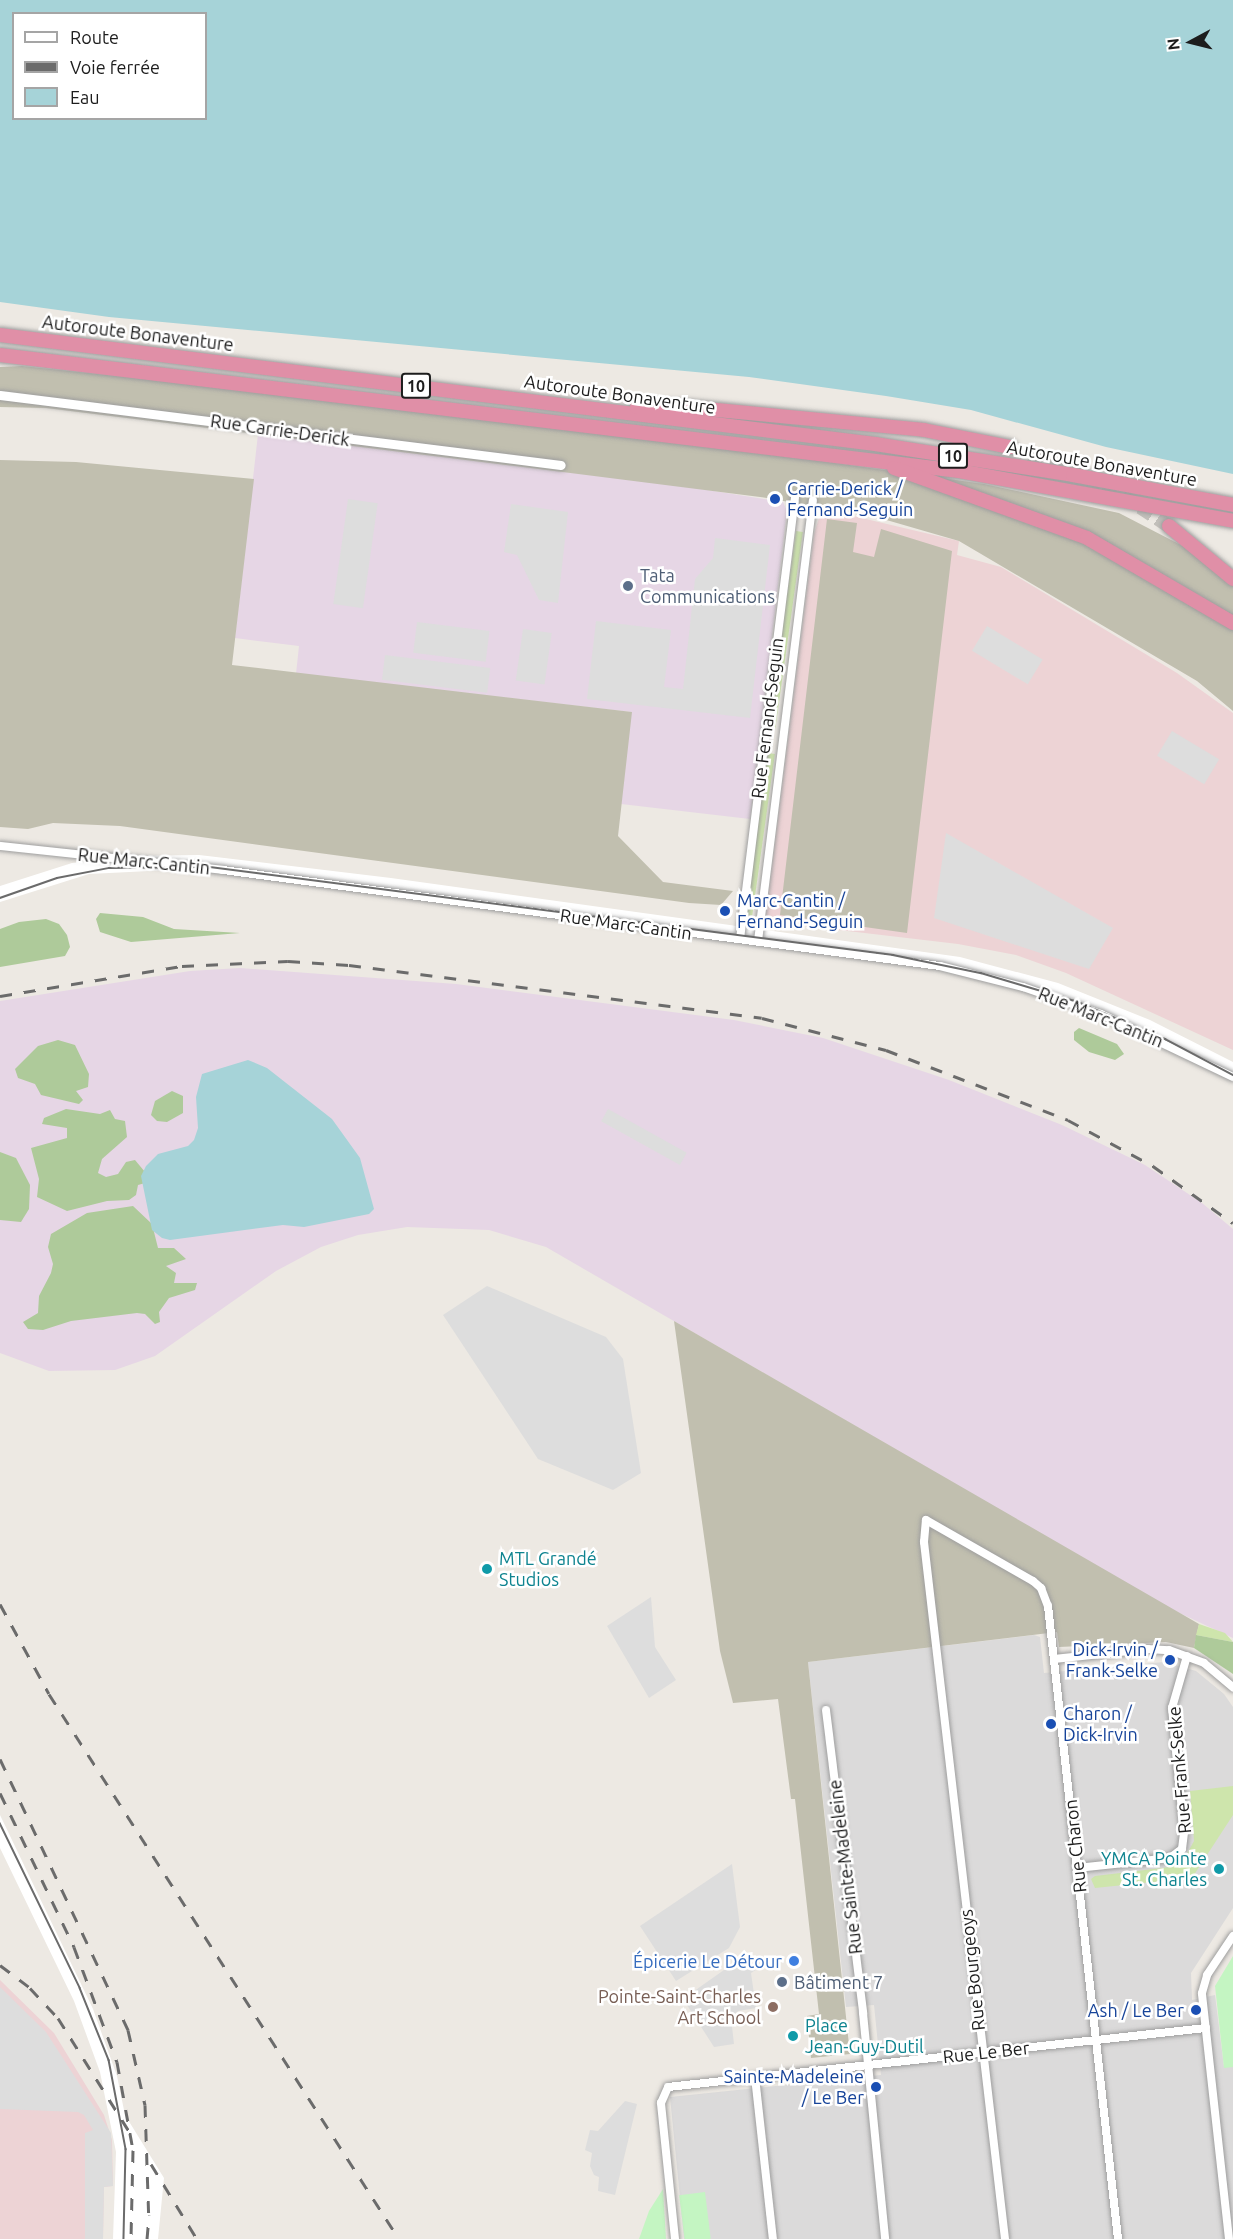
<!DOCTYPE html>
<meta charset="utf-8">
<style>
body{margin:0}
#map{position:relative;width:1233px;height:2239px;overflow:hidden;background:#ede9e3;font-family:Ubuntu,sans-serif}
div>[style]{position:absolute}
.residential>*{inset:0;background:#dbdada}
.commercial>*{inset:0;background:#edd3d5}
.industrial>*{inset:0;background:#e6d6e5}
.construction>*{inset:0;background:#c1bfaf}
.grass>*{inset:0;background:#cee5ac;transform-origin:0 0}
.forest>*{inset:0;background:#aeca9a}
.park>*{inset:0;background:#c4f5c2;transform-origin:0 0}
.parking>*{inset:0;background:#ddd;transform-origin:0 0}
.water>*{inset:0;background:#a6d3d8}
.pier>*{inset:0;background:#fff}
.motorway-tunnel>*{height:14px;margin-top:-7px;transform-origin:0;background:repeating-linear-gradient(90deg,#c3c0bb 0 14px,transparent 0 21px)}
.roads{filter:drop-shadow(0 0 2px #9e9e9e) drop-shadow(0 0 2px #9e9e9e)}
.minor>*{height:8px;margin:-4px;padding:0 4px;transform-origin:4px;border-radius:4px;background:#fff}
.tertiary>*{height:9px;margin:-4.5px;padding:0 4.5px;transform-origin:4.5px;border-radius:4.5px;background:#fff}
.motorway>*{height:14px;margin:-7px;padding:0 7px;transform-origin:7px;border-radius:7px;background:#e08fa7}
.tram>*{height:1.5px;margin:-0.75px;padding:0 0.75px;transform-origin:0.75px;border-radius:0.75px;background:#6b6b6b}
.rail>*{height:3px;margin-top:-1.5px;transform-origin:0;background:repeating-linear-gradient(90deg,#6b6b6b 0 12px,transparent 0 24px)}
.dots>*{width:16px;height:16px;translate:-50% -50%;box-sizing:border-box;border:3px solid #fff;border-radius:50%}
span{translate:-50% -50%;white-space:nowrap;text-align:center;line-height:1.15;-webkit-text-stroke:5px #fff;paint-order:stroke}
.shield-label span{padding:2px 4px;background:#fff;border:2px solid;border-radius:4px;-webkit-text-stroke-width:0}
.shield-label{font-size:16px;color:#1d1d1d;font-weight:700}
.street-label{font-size:18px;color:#1d1d1d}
.transit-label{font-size:18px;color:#164399}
.left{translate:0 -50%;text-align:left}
.right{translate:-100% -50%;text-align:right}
.service-label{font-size:18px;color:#4e5e75}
.culture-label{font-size:18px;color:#0d838f}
.shop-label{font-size:18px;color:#366cbe}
.education-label{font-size:18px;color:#785e54}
.legend{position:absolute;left:12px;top:12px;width:195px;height:108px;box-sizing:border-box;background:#fff;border:2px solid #a5a5a5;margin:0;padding:8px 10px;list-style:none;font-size:18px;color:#1d1d1d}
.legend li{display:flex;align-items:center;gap:12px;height:30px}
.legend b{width:30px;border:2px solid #a5a5a5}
.north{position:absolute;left:1161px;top:12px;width:60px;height:60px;-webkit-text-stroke:4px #fff;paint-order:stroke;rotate:263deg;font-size:16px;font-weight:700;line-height:24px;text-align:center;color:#1d1d1d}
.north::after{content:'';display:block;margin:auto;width:21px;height:27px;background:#1d1d1d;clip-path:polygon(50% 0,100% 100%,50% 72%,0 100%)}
</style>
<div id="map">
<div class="residential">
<i style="clip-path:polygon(1034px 1635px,1040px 1637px,1044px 1673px,1164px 1662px,1196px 1671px,1224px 1694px,1233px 1707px,1233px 1908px,1191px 1973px,1192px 2000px,1215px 1995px,1224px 2067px,1233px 2067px,1233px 2239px,684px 2239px,670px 2097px,881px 2075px,874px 2005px,846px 2007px,808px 1662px)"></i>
</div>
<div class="commercial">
<i style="clip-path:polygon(832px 511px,959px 541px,957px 555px,1001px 567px,1177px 673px,1233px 713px,1233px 1050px,1066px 973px,1016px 955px,958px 944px,771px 922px,766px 914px,814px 534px,819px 518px)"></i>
<i style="clip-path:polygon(0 1980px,54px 2033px,104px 2115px,112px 2140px,113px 2186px,104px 2187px,103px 2239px,0 2239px)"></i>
</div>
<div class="industrial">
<i style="clip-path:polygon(258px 434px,689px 487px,783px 502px,787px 511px,750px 819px,621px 804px,631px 712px,296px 674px,299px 646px,235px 638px)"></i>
<i style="clip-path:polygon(240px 968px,456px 984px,734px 1020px,823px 1038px,949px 1080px,1062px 1125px,1145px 1165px,1202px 1203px,1233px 1229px,1233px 1638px,1171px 1609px,546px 1247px,489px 1230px,407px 1227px,358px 1235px,321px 1247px,276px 1271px,155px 1356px,115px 1370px,49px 1371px,0 1353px,0 1001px,190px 971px)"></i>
</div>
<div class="construction">
<i style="clip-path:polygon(22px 366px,278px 393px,742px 450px,984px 484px,1119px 513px,1233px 572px,1233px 711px,1197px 681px,959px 541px,883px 519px,767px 498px,515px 466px,46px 408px,0 407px,0 367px)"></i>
<i style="clip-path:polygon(0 460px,76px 462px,254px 479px,232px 665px,632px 712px,618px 836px,663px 882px,733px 891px,721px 905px,689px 903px,120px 826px,53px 823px,28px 829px,0 827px)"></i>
<i style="clip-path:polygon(827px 519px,857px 523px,853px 552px,874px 557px,881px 529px,952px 551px,907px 933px,780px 915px)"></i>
<i style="clip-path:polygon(674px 1321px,1199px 1624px,1194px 1648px,1166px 1642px,1059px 1647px,1057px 1632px,808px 1662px,850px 2054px,811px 2058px,807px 2016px,819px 2014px,795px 1799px,791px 1799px,778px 1699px,733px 1703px,720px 1651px)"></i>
</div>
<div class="grass">
<i style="left:796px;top:531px;width:7px;height:198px;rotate:8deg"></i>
<i style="left:768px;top:753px;width:7px;height:163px;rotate:8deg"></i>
<i style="clip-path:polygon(1199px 1624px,1225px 1633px,1233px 1642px,1196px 1635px)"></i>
<i style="clip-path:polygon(1233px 1786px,1233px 1815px,1192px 1878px,1095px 1888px,1091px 1879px,1095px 1876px,1170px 1867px,1183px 1861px,1194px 1841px,1190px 1791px)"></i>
</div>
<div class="forest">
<i style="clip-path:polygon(100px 913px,143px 917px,174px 929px,240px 933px,131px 942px,100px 932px,96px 919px)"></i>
<i style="clip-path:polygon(46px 919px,59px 924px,67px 935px,70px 947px,65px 956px,0 967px,0 929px,19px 922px)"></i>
<i style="clip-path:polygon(1079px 1028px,1117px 1044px,1124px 1054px,1115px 1060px,1089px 1052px,1074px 1040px,1074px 1032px)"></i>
<i style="clip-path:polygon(58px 1040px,75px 1045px,89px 1074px,88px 1087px,76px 1091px,83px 1100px,79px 1104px,41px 1095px,35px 1084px,18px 1078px,15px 1069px,38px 1046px)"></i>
<i style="clip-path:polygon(172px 1091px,183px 1096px,183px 1113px,167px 1122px,157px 1121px,151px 1115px,155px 1101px)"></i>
<i style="clip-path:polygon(66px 1109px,100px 1114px,110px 1110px,115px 1119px,125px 1121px,127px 1137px,102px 1159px,98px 1173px,106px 1177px,118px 1174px,126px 1162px,135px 1160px,145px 1172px,145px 1183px,138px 1185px,136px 1195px,129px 1200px,107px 1201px,67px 1211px,37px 1197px,39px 1179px,31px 1148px,67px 1138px,67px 1128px,42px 1124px,44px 1118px)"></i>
<i style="clip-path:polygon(0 1152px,16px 1158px,30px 1185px,29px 1209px,21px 1222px,0 1220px)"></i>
<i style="clip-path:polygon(133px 1206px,152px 1224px,158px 1248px,174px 1248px,186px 1259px,166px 1266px,176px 1273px,174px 1283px,197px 1283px,195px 1290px,169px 1298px,159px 1312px,160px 1322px,155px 1324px,145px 1314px,137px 1313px,71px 1321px,43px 1330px,28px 1329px,23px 1322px,38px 1313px,39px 1296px,51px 1273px,53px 1264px,48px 1247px,51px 1234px,87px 1213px)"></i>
<i style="clip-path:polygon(1196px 1635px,1233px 1642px,1233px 1674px,1194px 1648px)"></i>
</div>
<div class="park">
<i style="clip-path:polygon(1233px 1956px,1233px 2067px,1224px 2068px,1215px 1986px)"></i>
<i style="clip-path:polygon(663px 2189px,666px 2239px,639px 2239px,649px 2211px)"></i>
<i style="left:705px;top:2192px;width:47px;height:26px;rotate:83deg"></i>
</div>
<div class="parking">
<i style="left:348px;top:499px;width:30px;height:106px;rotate:8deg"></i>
<i style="clip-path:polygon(511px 504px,568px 512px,558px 603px,539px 600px,517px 555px,504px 552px)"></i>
<i style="clip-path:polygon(715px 538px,770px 545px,750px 718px,587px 699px,596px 621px,671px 630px,664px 687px,683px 689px,695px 579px,713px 558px)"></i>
<i style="left:417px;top:622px;width:73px;height:31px;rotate:7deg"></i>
<i style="left:987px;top:626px;width:65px;height:29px;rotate:31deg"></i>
<i style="left:523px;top:629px;width:29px;height:52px;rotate:8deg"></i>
<i style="left:385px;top:655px;width:106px;height:25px;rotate:7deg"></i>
<i style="left:1172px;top:731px;width:55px;height:29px;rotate:31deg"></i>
<i style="clip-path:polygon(946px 833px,1113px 928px,1089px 969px,934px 918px)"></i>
<i style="left:608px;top:1109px;width:90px;height:14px;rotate:29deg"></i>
<i style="clip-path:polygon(487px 1286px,606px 1337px,623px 1359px,641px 1473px,613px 1490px,538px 1459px,443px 1315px)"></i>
<i style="clip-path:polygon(651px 1597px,655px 1647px,676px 1680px,649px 1698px,607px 1626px)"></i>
<i style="clip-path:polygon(732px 1864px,740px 1927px,729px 1948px,676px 1981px,640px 1926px)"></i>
<i style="clip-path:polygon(748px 1953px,757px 1969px,751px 1973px,756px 2008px,738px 2011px,731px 2018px,734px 2044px,714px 2047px,687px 2005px,694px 2000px,690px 1994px)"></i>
<i style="clip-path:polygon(0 1987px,46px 2032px,111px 2133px,113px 2186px,104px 2187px,103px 2239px,85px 2239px,85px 2133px,93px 2130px,84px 2115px,78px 2112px,0 2109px)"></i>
<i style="clip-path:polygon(625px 2101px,637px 2104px,615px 2195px,598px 2191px,599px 2177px,594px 2175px,590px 2166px,592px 2153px,585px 2150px,590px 2130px,598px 2131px)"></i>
</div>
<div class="water">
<i style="clip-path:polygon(evenodd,0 0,1233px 0,1233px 474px,1106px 447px,971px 410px,886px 396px,749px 377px,109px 317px,0 302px,0 0,14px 14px,206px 14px,206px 118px,14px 118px,14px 14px)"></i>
<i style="clip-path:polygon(248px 1060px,267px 1068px,332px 1119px,360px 1158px,374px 1209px,369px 1214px,304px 1227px,283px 1225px,170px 1240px,162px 1238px,152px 1230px,141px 1176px,146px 1166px,158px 1154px,188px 1146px,194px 1140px,198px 1128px,196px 1097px,202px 1074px)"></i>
</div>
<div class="pier">
<i style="clip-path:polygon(199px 855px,391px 878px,960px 957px,1058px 983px,1150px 1020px,1233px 1062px,1233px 1079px,1196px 1058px,1059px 999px,923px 964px,190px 869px,89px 874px,0 902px,0 886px,72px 863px,130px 856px)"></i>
<i style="clip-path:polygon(0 1815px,93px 2009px,117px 2076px,125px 2115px,164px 2178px,158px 2239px,113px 2239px,116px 2152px,100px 2072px,74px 2001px,0 1848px)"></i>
</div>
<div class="motorway-tunnel">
<i style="left:1010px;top:447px;width:102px;rotate:21.3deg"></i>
<i style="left:1105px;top:484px;width:77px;rotate:33.3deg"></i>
</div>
<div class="roads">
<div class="minor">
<i style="left:0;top:846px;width:224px;rotate:6.1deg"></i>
<i style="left:223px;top:870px;width:723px;rotate:7.63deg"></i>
<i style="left:940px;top:966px;width:86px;rotate:14.2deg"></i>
<i style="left:1023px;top:987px;width:83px;rotate:19.1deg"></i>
<i style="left:1101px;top:1014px;width:146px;rotate:25.5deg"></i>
<i style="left:740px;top:939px;width:445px;rotate:-82.9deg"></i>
<i style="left:758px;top:941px;width:444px;rotate:-82.9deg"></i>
<i style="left:1054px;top:1659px;width:94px;rotate:-6.1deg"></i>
<i style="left:1147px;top:1649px;width:22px;rotate:3deg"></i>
<i style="left:1169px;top:1650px;width:37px;rotate:20deg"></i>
<i style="left:1204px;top:1663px;width:38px;rotate:40deg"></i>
<i style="left:826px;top:1710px;width:305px;rotate:83deg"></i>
<i style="left:863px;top:2013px;width:227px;rotate:84.4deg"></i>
<i style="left:1077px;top:1868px;width:94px;rotate:-6.1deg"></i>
<i style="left:1170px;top:1858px;width:15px;rotate:-37deg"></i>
<i style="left:1182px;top:1849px;width:17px;rotate:-83deg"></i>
<i style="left:1184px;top:1832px;width:125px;rotate:-95.5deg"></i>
<i style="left:1172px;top:1708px;width:54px;rotate:-73.9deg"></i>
<i style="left:755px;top:2077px;width:163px;rotate:83.7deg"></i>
<i style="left:675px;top:2239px;width:137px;rotate:-95.9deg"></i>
<i style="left:661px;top:2103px;width:17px;rotate:-66deg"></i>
<i style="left:668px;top:2087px;width:541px;rotate:-6.26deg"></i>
<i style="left:1005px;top:2239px;width:702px;rotate:-96.63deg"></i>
<i style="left:924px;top:1542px;width:22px;rotate:-85deg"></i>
<i style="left:926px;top:1520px;width:123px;rotate:29.7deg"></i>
<i style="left:1033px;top:1581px;width:11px;rotate:41deg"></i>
<i style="left:1041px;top:1588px;width:19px;rotate:69deg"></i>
<i style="left:1048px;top:1606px;width:637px;rotate:83.69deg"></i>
<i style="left:1229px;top:2239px;width:247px;rotate:-96.3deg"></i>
<i style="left:1202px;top:1993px;width:19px;rotate:-74deg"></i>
<i style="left:1207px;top:1975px;width:47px;rotate:-56.3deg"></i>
</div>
<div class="tertiary">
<i style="left:0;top:395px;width:565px;rotate:7.11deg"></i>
</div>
<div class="motorway">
<i style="left:0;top:335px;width:882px;rotate:7.1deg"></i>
<i style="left:875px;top:444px;width:200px;rotate:8.9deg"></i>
<i style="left:1073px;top:475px;width:163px;rotate:10.6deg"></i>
<i style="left:0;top:355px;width:966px;rotate:6.9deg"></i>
<i style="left:959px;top:471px;width:279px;rotate:10.3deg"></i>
<i style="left:637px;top:407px;width:49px"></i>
<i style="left:686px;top:407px;width:239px;rotate:5.5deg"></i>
<i style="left:924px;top:430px;width:88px;rotate:11.2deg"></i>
<i style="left:894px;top:468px;width:205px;rotate:19.9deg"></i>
<i style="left:1087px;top:538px;width:169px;rotate:30.2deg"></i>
<i style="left:1169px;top:526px;width:83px;rotate:39.6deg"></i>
</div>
</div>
<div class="tram">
<i style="left:0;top:898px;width:60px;rotate:-19.3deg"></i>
<i style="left:57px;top:878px;width:53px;rotate:-10.9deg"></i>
<i style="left:109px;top:868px;width:101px;rotate:-0.6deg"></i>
<i style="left:210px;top:867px;width:689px;rotate:7.34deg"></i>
<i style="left:893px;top:955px;width:90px;rotate:11.6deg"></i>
<i style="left:981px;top:973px;width:101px;rotate:16.6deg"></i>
<i style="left:1078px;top:1002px;width:95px;rotate:23deg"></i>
<i style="left:1165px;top:1039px;width:77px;rotate:27.9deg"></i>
<i style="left:0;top:1823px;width:183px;rotate:64.1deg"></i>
<i style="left:80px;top:1988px;width:78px;rotate:68.1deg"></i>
<i style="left:109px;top:2060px;width:91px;rotate:79.2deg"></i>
<i style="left:126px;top:2149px;width:90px;rotate:91.3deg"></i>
</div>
<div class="rail">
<i style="left:0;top:996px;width:184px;rotate:-9.4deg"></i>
<i style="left:182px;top:966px;width:106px;rotate:-2.7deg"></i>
<i style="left:288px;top:961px;width:61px;rotate:3.8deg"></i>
<i style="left:349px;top:965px;width:416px;rotate:7.3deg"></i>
<i style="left:762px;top:1018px;width:128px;rotate:14.5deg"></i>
<i style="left:886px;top:1050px;width:195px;rotate:21deg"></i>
<i style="left:1068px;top:1120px;width:97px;rotate:28.4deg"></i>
<i style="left:1153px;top:1166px;width:98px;rotate:35.5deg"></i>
<i style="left:0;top:1604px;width:102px;rotate:61.4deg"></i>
<i style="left:49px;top:1694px;width:648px;rotate:57.29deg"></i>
<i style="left:0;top:1759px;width:300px;rotate:64.7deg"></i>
<i style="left:128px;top:2030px;width:77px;rotate:77.2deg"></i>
<i style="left:145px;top:2105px;width:119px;rotate:88.1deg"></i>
<i style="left:0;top:1793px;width:171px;rotate:64.3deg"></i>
<i style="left:74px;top:1947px;width:123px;rotate:69.5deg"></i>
<i style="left:117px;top:2062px;width:89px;rotate:79.7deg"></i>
<i style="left:133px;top:2150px;width:89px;rotate:91.3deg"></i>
<i style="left:0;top:1965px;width:38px;rotate:37deg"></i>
<i style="left:30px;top:1988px;width:41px;rotate:47deg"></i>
<i style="left:58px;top:2018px;width:133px;rotate:57.9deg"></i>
<i style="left:151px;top:2164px;width:88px;rotate:58.5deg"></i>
<i style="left:147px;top:2239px;width:24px;rotate:-85deg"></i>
</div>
<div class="dots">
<i style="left:775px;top:499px;background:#1a4fb4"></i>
<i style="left:628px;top:586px;background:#5c6f8a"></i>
<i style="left:725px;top:911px;background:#1a4fb4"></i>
<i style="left:487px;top:1569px;background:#0f9aa8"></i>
<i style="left:1170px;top:1660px;background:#1a4fb4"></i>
<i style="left:1051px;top:1724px;background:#1a4fb4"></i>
<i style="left:1219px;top:1869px;background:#0f9aa8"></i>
<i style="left:794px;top:1961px;background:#3f7fe0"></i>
<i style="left:782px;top:1982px;background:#5c6f8a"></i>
<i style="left:773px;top:2007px;background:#8d6e63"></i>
<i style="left:1196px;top:2010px;background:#1a4fb4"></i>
<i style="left:793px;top:2036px;background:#0f9aa8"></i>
<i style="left:876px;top:2087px;background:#1a4fb4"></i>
</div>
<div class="shield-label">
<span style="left:416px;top:386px">10</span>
<span style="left:953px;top:456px">10</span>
</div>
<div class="street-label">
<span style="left:138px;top:333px;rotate:7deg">Autoroute Bonaventure</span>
<span style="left:620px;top:394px;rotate:8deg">Autoroute Bonaventure</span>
<span style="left:280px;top:430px;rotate:8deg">Rue Carrie-Derick</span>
<span style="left:1102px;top:463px;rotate:10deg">Autoroute Bonaventure</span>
<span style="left:767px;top:718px;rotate:-83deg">Rue Fernand-Seguin</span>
<span style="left:144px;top:861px;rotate:6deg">Rue Marc-Cantin</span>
<span style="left:626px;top:924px;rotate:8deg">Rue Marc-Cantin</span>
<span style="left:1101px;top:1017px;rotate:22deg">Rue Marc-Cantin</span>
<span style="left:1179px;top:1770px;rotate:-95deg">Rue Frank-Selke</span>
<span style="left:1075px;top:1846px;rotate:-96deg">Rue Charon</span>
<span style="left:845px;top:1867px;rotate:-97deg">Rue Sainte-Madeleine</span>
<span style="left:972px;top:1970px;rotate:-96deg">Rue Bourgeoys</span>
<span style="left:986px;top:2052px;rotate:-6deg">Rue Le Ber</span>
</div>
<div class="transit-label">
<span class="left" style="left:787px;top:499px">Carrie-Derick /<br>Fernand-Seguin</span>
<span class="left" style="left:737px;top:911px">Marc-Cantin /<br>Fernand-Seguin</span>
<span class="right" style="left:1158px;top:1660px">Dick-Irvin /<br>Frank-Selke</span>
<span class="left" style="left:1063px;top:1724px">Charon /<br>Dick-Irvin</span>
<span class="right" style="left:1184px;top:2010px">Ash / Le Ber</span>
<span class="right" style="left:864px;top:2087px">Sainte-Madeleine<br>/ Le Ber</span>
</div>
<div class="service-label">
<span class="left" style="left:640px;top:586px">Tata<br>Communications</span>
<span class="left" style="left:794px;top:1982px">Bâtiment 7</span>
</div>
<div class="culture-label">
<span class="left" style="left:499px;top:1569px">MTL Grandé<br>Studios</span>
<span class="right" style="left:1207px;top:1869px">YMCA Pointe<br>St. Charles</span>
<span class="left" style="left:805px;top:2036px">Place<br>Jean-Guy-Dutil</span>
</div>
<div class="shop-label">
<span class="right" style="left:782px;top:1961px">Épicerie Le Détour</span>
</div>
<div class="education-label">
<span class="right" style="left:761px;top:2007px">Pointe-Saint-Charles<br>Art School</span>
</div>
<ul class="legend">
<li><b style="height:8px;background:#fff"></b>Route</li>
<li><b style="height:8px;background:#6b6b6b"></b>Voie ferrée</li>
<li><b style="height:16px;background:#a6d3d8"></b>Eau</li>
</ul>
<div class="north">N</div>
</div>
